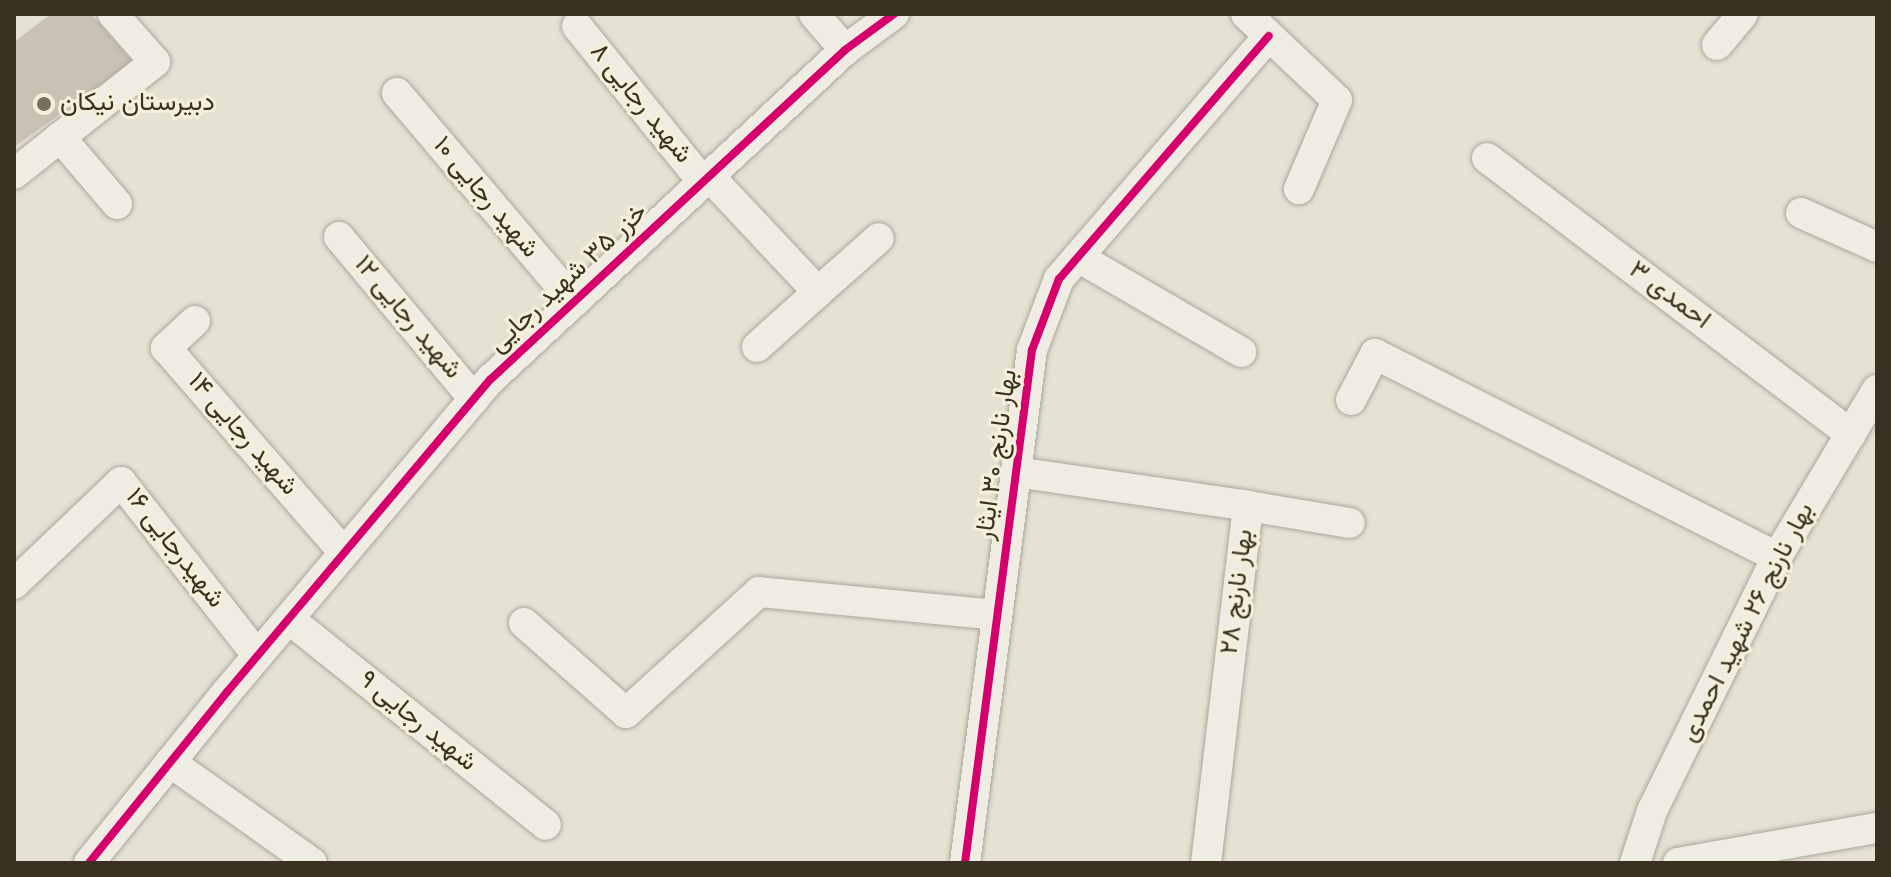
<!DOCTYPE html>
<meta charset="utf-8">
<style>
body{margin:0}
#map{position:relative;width:1891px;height:877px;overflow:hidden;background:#e5e2d3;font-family:Georgia,Vazirmatn,serif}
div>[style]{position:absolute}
.building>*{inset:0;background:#c9c1b3}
.roads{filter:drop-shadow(0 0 2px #aba79b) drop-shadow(0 0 2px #aba79b)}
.street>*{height:30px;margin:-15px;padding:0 15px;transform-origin:15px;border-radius:15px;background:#eeece3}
.cycleway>*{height:8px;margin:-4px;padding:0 4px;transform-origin:4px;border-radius:4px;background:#d6006c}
.dots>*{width:22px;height:22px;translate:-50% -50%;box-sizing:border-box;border:4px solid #f4f0da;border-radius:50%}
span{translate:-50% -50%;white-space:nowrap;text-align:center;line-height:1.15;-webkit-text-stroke:6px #f4f0da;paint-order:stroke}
.poi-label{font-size:26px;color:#3a3122}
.left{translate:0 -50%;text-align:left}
.street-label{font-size:26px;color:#3a3122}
.frame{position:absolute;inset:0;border:16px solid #3a3122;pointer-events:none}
</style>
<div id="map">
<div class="building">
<i style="clip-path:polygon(51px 14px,91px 14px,133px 62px,14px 147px,14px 42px)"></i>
</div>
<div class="roads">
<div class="street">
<i style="left:814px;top:14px;width:48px;rotate:49.3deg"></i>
<i style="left:1246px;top:14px;width:125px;rotate:43.4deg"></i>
<i style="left:1337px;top:100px;width:97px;rotate:113.1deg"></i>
<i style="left:577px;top:26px;width:201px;rotate:51.1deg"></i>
<i style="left:1717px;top:45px;width:40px;rotate:-50deg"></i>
<i style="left:397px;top:93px;width:274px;rotate:49.7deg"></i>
<i style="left:60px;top:137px;width:88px;rotate:49.6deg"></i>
<i style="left:1487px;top:158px;width:457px;rotate:37.2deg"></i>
<i style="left:14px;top:174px;width:180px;rotate:-38.5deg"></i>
<i style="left:155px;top:62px;width:64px;rotate:-131.2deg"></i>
<i style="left:709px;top:176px;width:159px;rotate:46.8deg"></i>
<i style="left:818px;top:292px;width:82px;rotate:138deg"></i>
<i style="left:1801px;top:213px;width:83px;rotate:24.1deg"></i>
<i style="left:339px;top:237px;width:211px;rotate:50.2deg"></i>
<i style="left:1078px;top:257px;width:189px;rotate:30.2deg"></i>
<i style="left:818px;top:292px;width:81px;rotate:-41.5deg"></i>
<i style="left:195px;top:321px;width:40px;rotate:137deg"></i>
<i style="left:166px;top:348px;width:271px;rotate:49deg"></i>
<i style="left:1351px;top:400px;width:52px;rotate:-62.4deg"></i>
<i style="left:1375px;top:354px;width:450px;rotate:26.8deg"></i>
<i style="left:1016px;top:472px;width:234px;rotate:8.3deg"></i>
<i style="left:1248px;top:506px;width:359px;rotate:96.7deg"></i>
<i style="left:1248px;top:506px;width:103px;rotate:9.5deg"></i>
<i style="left:14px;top:584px;width:148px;rotate:-43.6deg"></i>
<i style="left:121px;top:482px;width:221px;rotate:51.8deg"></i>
<i style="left:289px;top:619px;width:329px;rotate:38.7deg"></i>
<i style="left:524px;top:623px;width:136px;rotate:41.4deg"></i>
<i style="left:626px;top:713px;width:180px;rotate:-42.3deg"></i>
<i style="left:759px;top:592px;width:239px;rotate:5.5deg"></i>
<i style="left:170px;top:762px;width:174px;rotate:35.4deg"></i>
<i style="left:89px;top:863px;width:220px;rotate:-51.1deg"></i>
<i style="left:227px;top:692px;width:409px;rotate:-49.9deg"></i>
<i style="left:491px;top:379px;width:483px;rotate:-42.9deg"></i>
<i style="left:845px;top:50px;width:61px;rotate:-36.3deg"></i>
<i style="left:965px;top:863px;width:517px;rotate:-82.56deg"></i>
<i style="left:1032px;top:350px;width:76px;rotate:-69.2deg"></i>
<i style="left:1059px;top:279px;width:321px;rotate:-49.2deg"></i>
<i style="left:1635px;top:863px;width:55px;rotate:-71.9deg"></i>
<i style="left:1652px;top:811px;width:283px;rotate:-63.8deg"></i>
<i style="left:1777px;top:557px;width:195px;rotate:-59.1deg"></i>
<i style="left:1678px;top:863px;width:202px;rotate:-10deg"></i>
</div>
</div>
<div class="cycleway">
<i style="left:89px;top:863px;width:220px;rotate:-51.1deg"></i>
<i style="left:227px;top:692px;width:409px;rotate:-49.9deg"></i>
<i style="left:491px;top:379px;width:483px;rotate:-42.9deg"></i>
<i style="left:845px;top:50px;width:61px;rotate:-36.3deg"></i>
<i style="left:965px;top:863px;width:517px;rotate:-82.56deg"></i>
<i style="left:1032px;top:350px;width:76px;rotate:-69.2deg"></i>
<i style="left:1059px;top:279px;width:321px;rotate:-49.2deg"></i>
</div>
<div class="dots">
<i style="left:44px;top:104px;background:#766f60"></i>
</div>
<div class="poi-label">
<span class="left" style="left:60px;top:104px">دبیرستان نیکان</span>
</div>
<div class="street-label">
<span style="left:640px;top:104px;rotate:51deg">شهید رجایی ۸</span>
<span style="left:485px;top:198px;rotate:50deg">شهید رجایی ۱۰</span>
<span style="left:569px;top:279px;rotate:-43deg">خزر ۳۵ شهید رجایی</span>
<span style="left:1669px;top:296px;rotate:37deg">احمدی ۳</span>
<span style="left:407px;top:318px;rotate:50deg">شهید رجایی ۱۲</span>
<span style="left:242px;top:435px;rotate:49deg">شهید رجایی ۱۴</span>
<span style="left:998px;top:455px;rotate:-82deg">بهار نارنج ۳۰ ایثار</span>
<span style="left:174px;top:549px;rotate:52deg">شهیدرجایی ۱۶</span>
<span style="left:1238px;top:592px;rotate:-83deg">بهار نارنج ۲۸</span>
<span style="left:1748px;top:623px;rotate:-63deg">بهار نارنج ۲۶ شهید احمدی</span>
<span style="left:417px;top:722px;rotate:39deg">شهید رجایی ۹</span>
</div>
<div class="frame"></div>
</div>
